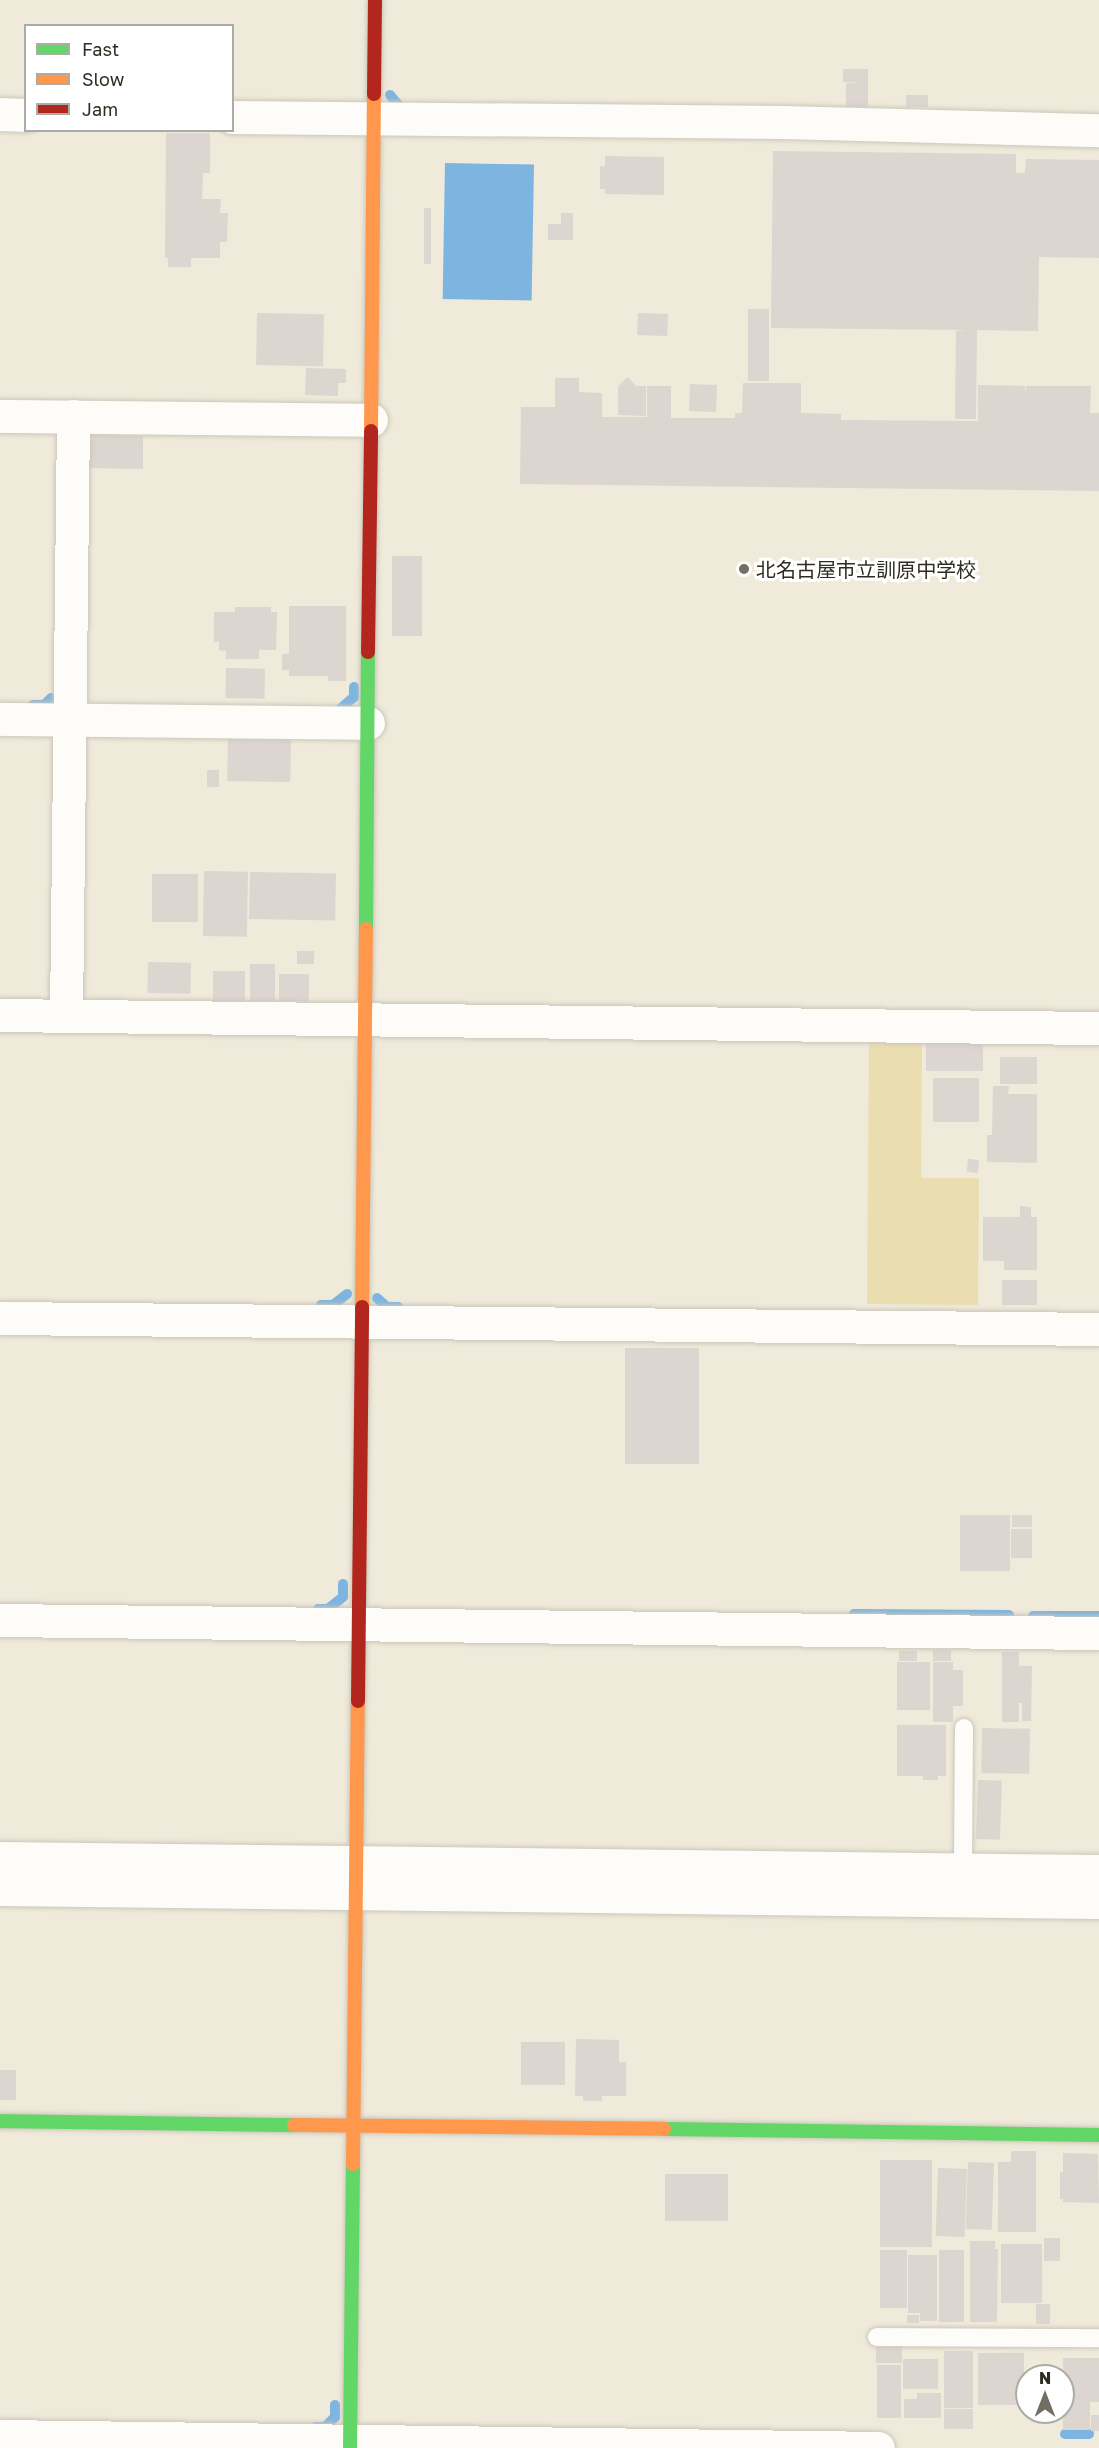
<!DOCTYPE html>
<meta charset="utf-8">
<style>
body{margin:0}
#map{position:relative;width:1099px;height:2448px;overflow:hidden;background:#efeada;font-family:"Golos Text","Noto Sans JP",sans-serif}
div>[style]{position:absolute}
.green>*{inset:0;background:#eaddaf}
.water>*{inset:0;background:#7eb5e0;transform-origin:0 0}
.stream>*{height:10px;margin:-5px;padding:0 5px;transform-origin:5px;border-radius:5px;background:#7eb5e0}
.building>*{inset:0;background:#ddd5d0;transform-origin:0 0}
.roads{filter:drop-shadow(0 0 2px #cbc7ba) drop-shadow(0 0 2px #cbc7ba)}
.lane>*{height:18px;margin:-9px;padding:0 9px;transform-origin:9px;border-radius:9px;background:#fdfcf9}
.street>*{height:33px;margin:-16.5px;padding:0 16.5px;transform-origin:16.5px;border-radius:16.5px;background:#fdfcf9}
.fast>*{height:14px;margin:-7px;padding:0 7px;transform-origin:7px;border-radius:7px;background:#63d668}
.slow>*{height:14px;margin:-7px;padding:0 7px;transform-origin:7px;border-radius:7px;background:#ff974d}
.jam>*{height:14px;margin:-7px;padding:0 7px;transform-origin:7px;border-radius:7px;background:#b3261e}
.dots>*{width:16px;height:16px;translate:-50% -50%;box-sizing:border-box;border:3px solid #fff;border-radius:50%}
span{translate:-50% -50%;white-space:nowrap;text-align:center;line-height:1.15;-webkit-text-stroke:6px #fff;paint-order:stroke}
.poi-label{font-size:20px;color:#2f2c21}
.left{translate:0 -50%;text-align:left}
.legend{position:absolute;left:24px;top:24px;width:210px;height:108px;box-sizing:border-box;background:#fff;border:2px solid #acaba6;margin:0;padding:8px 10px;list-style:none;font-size:18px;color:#2f2c21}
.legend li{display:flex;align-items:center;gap:12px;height:30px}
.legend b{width:30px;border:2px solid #acaba6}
.north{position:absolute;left:1015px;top:2364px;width:60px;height:60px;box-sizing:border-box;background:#fff;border:2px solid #acaba6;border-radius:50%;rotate:0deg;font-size:16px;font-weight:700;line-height:24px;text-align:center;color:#2f2c21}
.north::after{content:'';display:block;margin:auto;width:21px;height:27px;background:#726e62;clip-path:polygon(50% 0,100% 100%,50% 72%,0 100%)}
</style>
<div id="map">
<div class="green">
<i style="clip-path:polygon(869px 1040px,922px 1040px,921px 1178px,979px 1178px,978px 1305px,867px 1304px)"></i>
</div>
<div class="water">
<i style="left:445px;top:163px;width:89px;height:136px;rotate:1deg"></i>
</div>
<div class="stream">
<i style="left:390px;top:95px;width:16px;rotate:50deg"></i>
<i style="left:400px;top:107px;width:6px;rotate:9deg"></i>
<i style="left:33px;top:705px;width:11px"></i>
<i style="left:44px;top:705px;width:10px;rotate:-45deg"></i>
<i style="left:339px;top:710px;width:20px;rotate:-41deg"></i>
<i style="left:354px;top:697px;width:10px;rotate:-90deg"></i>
<i style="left:377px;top:1298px;width:13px;rotate:42deg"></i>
<i style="left:387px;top:1307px;width:11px"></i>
<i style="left:321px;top:1305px;width:12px"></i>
<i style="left:333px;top:1305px;width:18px;rotate:-38deg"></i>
<i style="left:318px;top:1609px;width:10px"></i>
<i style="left:328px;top:1609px;width:19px;rotate:-39deg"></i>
<i style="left:343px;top:1597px;width:13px;rotate:-90deg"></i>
<i style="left:854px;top:1614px;width:155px;rotate:0.4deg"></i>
<i style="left:1033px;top:1616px;width:66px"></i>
<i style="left:316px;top:2427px;width:9px"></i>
<i style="left:325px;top:2427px;width:14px;rotate:-45deg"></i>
<i style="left:335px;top:2417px;width:12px;rotate:-90deg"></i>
<i style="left:1065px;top:2434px;width:24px"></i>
</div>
<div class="building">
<i style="clip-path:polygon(843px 69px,868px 69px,868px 107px,846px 106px,846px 83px,863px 82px,843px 82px)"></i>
<i style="left:906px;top:95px;width:22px;height:12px"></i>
<i style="clip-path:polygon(166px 133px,210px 133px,210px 173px,203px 173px,202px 199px,221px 199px,220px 213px,228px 213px,227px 242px,220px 242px,220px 258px,191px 258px,191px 267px,168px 267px,168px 258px,165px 258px)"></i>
<i style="clip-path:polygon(773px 151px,1016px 154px,1016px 173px,1025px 173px,1026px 159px,1099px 160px,1099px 258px,1039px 257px,1038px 331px,977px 330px,976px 419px,955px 419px,956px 331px,966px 330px,771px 328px)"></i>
<i style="clip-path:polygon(605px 156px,664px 157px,664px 195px,605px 194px,605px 189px,600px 189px,600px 166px,605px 166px)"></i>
<i style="left:424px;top:208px;width:7px;height:56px"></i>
<i style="clip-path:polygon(561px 213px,573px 213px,573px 240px,548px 240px,548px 224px,561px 224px)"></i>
<i style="left:748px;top:309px;width:21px;height:72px"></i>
<i style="left:257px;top:313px;width:67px;height:52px;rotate:1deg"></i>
<i style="left:638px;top:313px;width:30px;height:22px;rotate:2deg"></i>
<i style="clip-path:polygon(306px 368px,346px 369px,346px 383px,338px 383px,338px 396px,305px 395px)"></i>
<i style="clip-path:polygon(628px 377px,636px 386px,646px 386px,646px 416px,618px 415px,618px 386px)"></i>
<i style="clip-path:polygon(555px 378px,579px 378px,579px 392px,602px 393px,602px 417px,647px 417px,647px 386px,671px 386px,671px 418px,735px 418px,735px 413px,742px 413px,743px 383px,801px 383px,801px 413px,841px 414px,841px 420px,978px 421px,978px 385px,1025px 386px,1025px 398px,1026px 386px,1091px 386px,1090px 413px,1099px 413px,1099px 491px,520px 484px,521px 407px,555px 407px)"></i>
<i style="left:690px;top:384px;width:27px;height:27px;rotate:2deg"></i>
<i style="clip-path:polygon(92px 435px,143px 436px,143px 469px,84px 468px,84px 440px,91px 440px)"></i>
<i style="left:392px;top:556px;width:30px;height:80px"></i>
<i style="clip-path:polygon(289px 606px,346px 606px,346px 681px,328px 681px,328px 676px,289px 676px,289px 670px,282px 670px,282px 654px,289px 654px)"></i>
<i style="clip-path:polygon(235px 607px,271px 607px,271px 612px,277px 612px,276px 650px,259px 650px,259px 659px,226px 659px,226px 651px,219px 650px,219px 642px,214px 642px,214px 612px,235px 612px)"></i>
<i style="left:226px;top:668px;width:39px;height:30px;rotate:1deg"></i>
<i style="left:228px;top:739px;width:63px;height:42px;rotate:1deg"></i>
<i style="left:207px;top:770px;width:12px;height:17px"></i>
<i style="left:204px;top:871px;width:44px;height:65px;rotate:1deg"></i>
<i style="left:250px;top:872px;width:86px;height:47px;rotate:1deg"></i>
<i style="left:152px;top:874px;width:46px;height:48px"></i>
<i style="left:297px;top:951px;width:17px;height:13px"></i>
<i style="left:148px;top:962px;width:43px;height:31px;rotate:1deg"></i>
<i style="left:250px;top:964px;width:25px;height:37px"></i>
<i style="left:213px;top:971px;width:32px;height:30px"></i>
<i style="left:279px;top:974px;width:30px;height:27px"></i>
<i style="left:926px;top:1041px;width:57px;height:30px"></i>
<i style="left:1000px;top:1057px;width:37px;height:27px"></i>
<i style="left:933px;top:1078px;width:46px;height:44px"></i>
<i style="clip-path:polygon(993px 1086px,1009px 1086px,1008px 1094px,1037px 1094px,1037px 1163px,987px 1162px,987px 1135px,992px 1135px)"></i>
<i style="left:968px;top:1159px;width:11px;height:13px;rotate:5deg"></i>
<i style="clip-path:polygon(1020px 1206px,1031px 1207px,1031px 1217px,1037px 1217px,1037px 1270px,1004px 1270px,1004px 1261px,983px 1261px,983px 1217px,1020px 1217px)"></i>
<i style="left:1002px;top:1280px;width:35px;height:25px"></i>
<i style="left:625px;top:1348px;width:74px;height:116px"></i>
<i style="left:960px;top:1515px;width:50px;height:56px"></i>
<i style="left:1012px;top:1515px;width:20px;height:12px"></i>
<i style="left:1011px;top:1529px;width:21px;height:29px"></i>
<i style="left:933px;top:1650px;width:18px;height:11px"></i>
<i style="left:899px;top:1651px;width:18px;height:10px"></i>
<i style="clip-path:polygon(1002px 1652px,1019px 1652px,1019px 1666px,1032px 1666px,1031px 1721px,1022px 1721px,1022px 1703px,1019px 1703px,1019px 1722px,1002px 1722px)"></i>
<i style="left:897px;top:1662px;width:33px;height:48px"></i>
<i style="clip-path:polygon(933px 1662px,953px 1662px,953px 1670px,963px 1670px,963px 1706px,953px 1706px,953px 1722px,933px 1722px)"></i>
<i style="clip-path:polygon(897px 1725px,946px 1725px,946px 1776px,938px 1776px,938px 1780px,923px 1780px,923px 1776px,897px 1776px)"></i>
<i style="left:982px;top:1728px;width:48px;height:45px;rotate:1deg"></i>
<i style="left:978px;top:1780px;width:24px;height:59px;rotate:2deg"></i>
<i style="clip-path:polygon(576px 2039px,619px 2040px,619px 2062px,626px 2062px,626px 2096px,602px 2096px,602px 2101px,583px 2101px,583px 2096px,575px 2096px)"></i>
<i style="left:521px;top:2042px;width:44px;height:43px"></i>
<i style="left:0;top:2070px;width:16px;height:30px"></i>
<i style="clip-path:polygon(1011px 2151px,1036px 2151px,1036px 2232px,998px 2232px,998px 2162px,1011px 2162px)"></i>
<i style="clip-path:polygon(1063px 2153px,1098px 2154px,1099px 2203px,1063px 2202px,1063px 2199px,1060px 2199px,1060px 2172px,1063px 2172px)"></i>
<i style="left:880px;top:2160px;width:52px;height:87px"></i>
<i style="left:968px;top:2162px;width:26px;height:67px;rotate:2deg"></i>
<i style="left:938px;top:2168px;width:29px;height:68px;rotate:2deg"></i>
<i style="left:665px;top:2174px;width:63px;height:47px"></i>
<i style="left:1044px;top:2238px;width:16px;height:23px"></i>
<i style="clip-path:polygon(970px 2241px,995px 2241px,995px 2249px,998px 2249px,997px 2322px,970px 2322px)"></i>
<i style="left:1001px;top:2244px;width:41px;height:59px"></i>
<i style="left:880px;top:2250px;width:27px;height:58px"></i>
<i style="left:939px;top:2250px;width:25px;height:72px"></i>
<i style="clip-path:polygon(908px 2255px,937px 2255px,937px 2321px,920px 2321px,920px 2313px,908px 2313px)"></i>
<i style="left:1036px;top:2304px;width:14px;height:20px"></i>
<i style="left:907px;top:2315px;width:12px;height:8px"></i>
<i style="left:876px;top:2346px;width:26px;height:17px"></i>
<i style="left:944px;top:2351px;width:29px;height:57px"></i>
<i style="left:978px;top:2353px;width:46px;height:52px"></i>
<i style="clip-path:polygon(1063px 2358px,1099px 2358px,1099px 2402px,1090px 2402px,1090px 2430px,1063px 2430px)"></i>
<i style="left:903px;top:2359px;width:35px;height:30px"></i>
<i style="left:877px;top:2365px;width:24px;height:53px"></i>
<i style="clip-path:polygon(917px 2393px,941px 2393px,941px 2418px,904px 2418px,904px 2399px,917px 2399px)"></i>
<i style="left:944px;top:2409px;width:29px;height:20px"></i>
<i style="left:1091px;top:2415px;width:8px;height:16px"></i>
</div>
<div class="roads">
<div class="lane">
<i style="left:963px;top:1869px;width:141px;rotate:-89.6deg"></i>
<i style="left:877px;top:2337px;width:222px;rotate:0.3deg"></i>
</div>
<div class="street">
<i style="left:0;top:114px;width:26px;rotate:2deg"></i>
<i style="left:232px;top:117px;width:551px;rotate:0.52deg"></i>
<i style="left:783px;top:122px;width:316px;rotate:1.5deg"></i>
<i style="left:0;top:416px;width:371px;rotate:0.6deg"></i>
<i style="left:0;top:719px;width:368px;rotate:0.6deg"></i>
<i style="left:0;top:1015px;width:1099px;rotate:0.68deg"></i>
<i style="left:66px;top:1016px;width:600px;rotate:-89.33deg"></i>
<i style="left:0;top:1318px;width:1099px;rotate:0.57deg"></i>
<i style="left:0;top:1620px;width:1099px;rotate:0.68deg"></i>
<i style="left:0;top:1858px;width:1099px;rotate:0.68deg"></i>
<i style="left:0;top:1889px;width:1099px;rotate:0.68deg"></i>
<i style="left:0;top:2436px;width:878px;rotate:0.78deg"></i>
</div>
<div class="fast">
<i style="left:366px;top:929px;width:277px;rotate:-89.6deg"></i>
<i style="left:0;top:2121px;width:294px;rotate:0.8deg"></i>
<i style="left:664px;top:2129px;width:435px;rotate:0.8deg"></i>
<i style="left:350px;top:2448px;width:284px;rotate:-89.4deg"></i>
</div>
<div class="slow">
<i style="left:371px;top:431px;width:337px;rotate:-89.5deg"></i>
<i style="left:362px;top:1307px;width:378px;rotate:-89.4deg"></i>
<i style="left:294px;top:2125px;width:370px;rotate:0.6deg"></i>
<i style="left:353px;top:2164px;width:463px;rotate:-89.4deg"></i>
</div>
<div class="jam">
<i style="left:374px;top:94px;width:94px;rotate:-89.4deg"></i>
<i style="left:368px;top:652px;width:221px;rotate:-89.2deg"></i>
<i style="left:358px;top:1701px;width:394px;rotate:-89.4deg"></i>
</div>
</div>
<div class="dots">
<i style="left:744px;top:569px;background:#726e62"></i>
</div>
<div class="poi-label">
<span class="left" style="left:756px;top:569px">北名古屋市立訓原中学校</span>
</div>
<ul class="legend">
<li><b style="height:8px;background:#63d668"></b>Fast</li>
<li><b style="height:8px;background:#ff974d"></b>Slow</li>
<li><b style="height:8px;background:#b3261e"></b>Jam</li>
</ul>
<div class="north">N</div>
</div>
